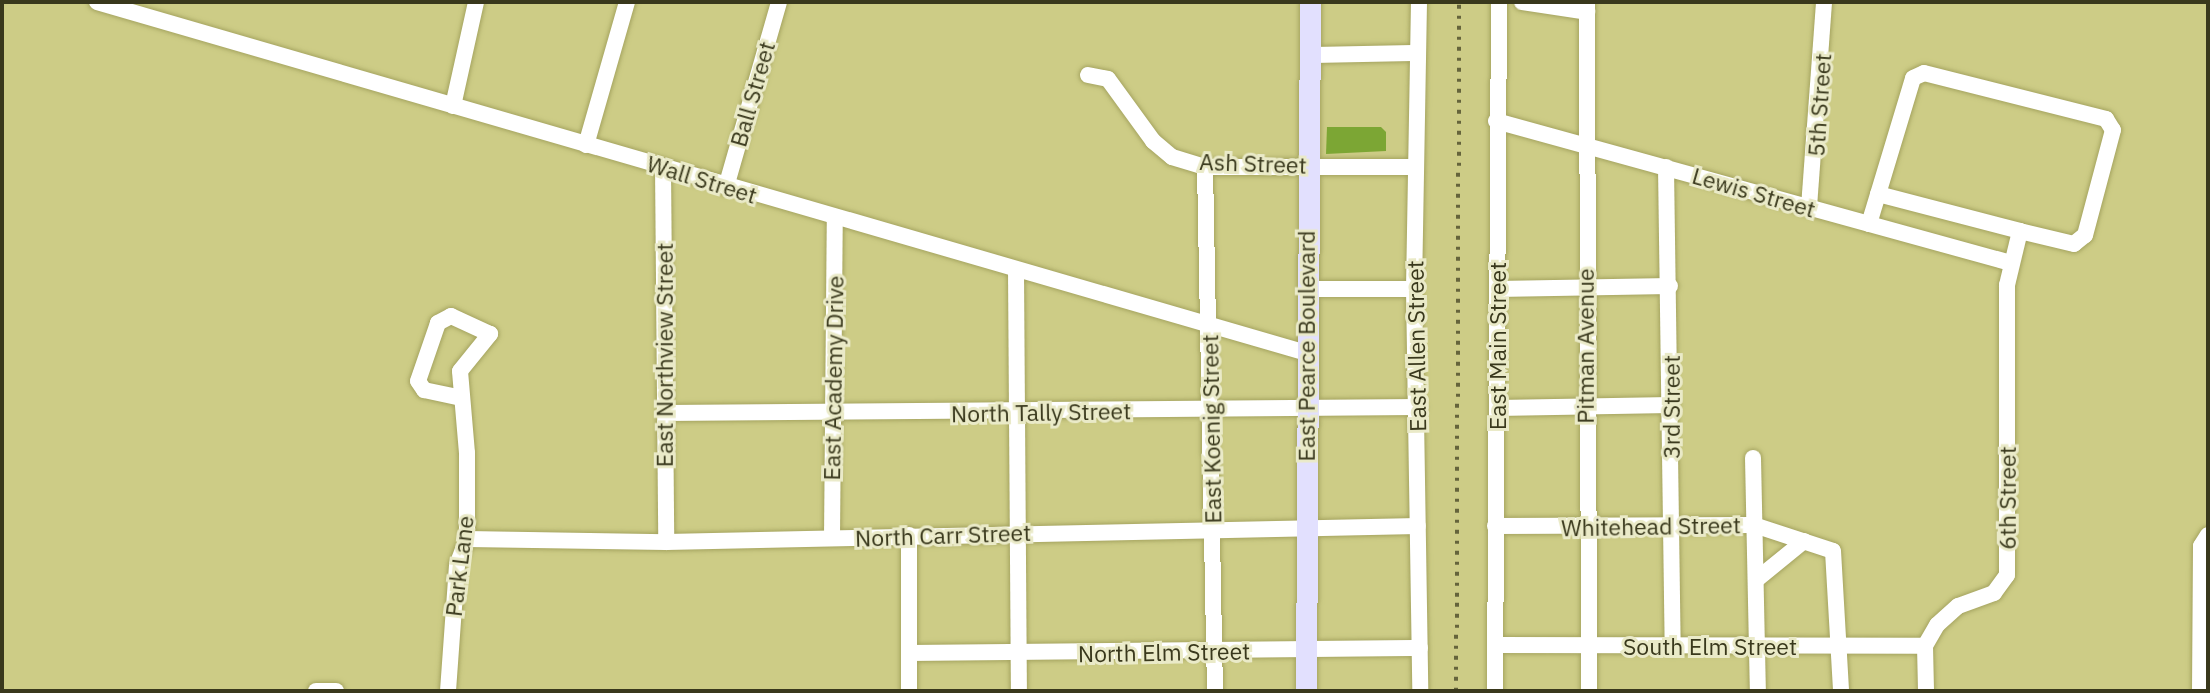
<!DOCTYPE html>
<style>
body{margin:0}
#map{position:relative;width:2210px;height:693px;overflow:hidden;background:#cdcc86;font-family:"IBM Plex Sans",sans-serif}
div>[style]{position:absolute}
.building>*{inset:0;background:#7ca634}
.roads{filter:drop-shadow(0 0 2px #a5a460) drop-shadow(0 0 2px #a5a460)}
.minor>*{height:16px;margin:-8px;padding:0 8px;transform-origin:8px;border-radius:8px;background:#fff}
.major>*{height:21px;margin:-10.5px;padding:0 10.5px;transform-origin:10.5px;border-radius:10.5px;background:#e2e0fe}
.rail>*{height:3.5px;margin-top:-1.75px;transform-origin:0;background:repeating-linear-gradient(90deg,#65643b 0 3.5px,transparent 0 10.5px)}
span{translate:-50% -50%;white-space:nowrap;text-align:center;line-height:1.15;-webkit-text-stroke:6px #eaeac8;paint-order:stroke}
.street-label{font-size:23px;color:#39381c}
.frame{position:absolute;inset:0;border:4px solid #39381c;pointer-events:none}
</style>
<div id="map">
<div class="building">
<i style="clip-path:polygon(1327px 127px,1381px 127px,1386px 132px,1386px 151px,1326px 154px)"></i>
</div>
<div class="roads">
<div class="minor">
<i style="left:97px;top:2px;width:1260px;rotate:16.18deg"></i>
<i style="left:1419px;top:2px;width:287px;rotate:91deg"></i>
<i style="left:1414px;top:289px;width:402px;rotate:89.1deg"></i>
<i style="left:1522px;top:2px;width:66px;rotate:8.7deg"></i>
<i style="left:1587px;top:2px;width:689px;rotate:89.83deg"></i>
<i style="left:1309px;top:55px;width:108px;rotate:-1.1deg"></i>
<i style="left:1088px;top:75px;width:20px;rotate:11deg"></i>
<i style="left:1108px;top:79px;width:77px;rotate:54deg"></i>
<i style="left:1153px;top:141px;width:25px;rotate:40deg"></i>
<i style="left:1172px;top:157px;width:34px;rotate:17deg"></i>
<i style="left:1205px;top:167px;width:210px"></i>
<i style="left:453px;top:106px;width:107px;rotate:-77.5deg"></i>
<i style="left:1496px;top:121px;width:534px;rotate:15.42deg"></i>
<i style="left:586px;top:145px;width:149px;rotate:-74deg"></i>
<i style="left:663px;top:167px;width:375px;rotate:89.5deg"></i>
<i style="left:1205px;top:167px;width:524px;rotate:88.91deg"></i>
<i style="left:1666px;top:167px;width:480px;rotate:89.2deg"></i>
<i style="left:726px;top:187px;width:192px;rotate:-74deg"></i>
<i style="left:1878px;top:194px;width:147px;rotate:14.6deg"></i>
<i style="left:1809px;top:207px;width:206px;rotate:-85.8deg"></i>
<i style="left:1869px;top:224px;width:152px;rotate:-73.2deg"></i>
<i style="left:1913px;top:78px;width:12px;rotate:-24deg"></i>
<i style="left:1924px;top:73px;width:188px;rotate:14.2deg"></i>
<i style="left:2106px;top:119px;width:13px;rotate:58deg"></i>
<i style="left:2113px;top:130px;width:109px;rotate:104.9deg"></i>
<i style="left:2085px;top:235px;width:14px;rotate:141deg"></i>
<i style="left:2074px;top:244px;width:56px;rotate:-166.5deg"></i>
<i style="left:2020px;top:231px;width:56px;rotate:103.5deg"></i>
<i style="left:2007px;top:285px;width:290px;rotate:90deg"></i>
<i style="left:2007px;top:575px;width:22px;rotate:126deg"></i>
<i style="left:1994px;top:593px;width:38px;rotate:160deg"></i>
<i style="left:1958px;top:606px;width:28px;rotate:138deg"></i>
<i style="left:1937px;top:625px;width:24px;rotate:120deg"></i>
<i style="left:1925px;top:646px;width:45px;rotate:88.7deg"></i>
<i style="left:1016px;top:271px;width:420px;rotate:89.6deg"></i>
<i style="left:1307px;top:289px;width:107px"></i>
<i style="left:1497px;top:289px;width:173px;rotate:-1deg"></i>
<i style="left:1497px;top:408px;width:174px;rotate:-1deg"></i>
<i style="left:665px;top:413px;width:753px;rotate:-0.46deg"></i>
<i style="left:1753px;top:458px;width:233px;rotate:88.8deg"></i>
<i style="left:1495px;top:526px;width:259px;rotate:-0.2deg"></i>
<i style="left:1754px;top:525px;width:83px;rotate:18.2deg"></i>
<i style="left:1833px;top:551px;width:140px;rotate:86.7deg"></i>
<i style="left:909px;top:535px;width:156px;rotate:90deg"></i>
<i style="left:832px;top:538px;width:320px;rotate:-89.5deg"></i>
<i style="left:467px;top:539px;width:199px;rotate:0.9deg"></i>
<i style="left:666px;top:542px;width:752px;rotate:-1.22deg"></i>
<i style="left:1756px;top:580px;width:62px;rotate:-39.1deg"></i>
<i style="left:1495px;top:645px;width:430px;rotate:0.1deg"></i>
<i style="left:909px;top:653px;width:511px;rotate:-0.56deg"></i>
<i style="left:316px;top:691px;width:20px"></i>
<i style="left:448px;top:691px;width:126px;rotate:-85.9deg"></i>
<i style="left:457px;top:565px;width:28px;rotate:-69deg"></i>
<i style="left:467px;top:539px;width:86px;rotate:-90deg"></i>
<i style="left:467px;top:453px;width:82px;rotate:-94.9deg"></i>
<i style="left:460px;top:371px;width:48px;rotate:-51deg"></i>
<i style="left:490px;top:334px;width:43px;rotate:-155.2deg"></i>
<i style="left:451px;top:316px;width:15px;rotate:152deg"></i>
<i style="left:438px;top:323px;width:61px;rotate:109deg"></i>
<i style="left:418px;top:381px;width:11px;rotate:56deg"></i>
<i style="left:424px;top:390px;width:38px;rotate:12deg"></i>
<i style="left:1495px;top:691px;width:689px;rotate:-89.67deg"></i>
<i style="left:2200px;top:691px;width:145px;rotate:-89.6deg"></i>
<i style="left:2201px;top:546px;width:13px;rotate:-58deg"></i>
</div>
<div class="major">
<i style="left:1306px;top:691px;width:689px;rotate:-89.67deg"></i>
</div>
</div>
<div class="rail">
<i style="left:1456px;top:691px;width:689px;rotate:-89.75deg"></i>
</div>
<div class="street-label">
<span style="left:752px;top:94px;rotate:-74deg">Ball Street</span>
<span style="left:1819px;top:105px;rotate:-86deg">5th Street</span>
<span style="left:1253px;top:163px;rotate:2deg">Ash Street</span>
<span style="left:702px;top:179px;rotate:17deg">Wall Street</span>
<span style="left:1754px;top:192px;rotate:16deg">Lewis Street</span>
<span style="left:1306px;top:346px;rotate:-90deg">East Pearce Boulevard</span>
<span style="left:1416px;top:346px;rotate:-91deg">East Allen Street</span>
<span style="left:1497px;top:346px;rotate:-90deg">East Main Street</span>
<span style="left:1585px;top:346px;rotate:-90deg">Pitman Avenue</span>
<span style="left:664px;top:355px;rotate:-90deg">East Northview Street</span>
<span style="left:833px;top:378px;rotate:-89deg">East Academy Drive</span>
<span style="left:1671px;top:407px;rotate:-90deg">3rd Street</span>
<span style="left:1041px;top:412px;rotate:-1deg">North Tally Street</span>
<span style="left:1211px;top:429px;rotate:-91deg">East Koenig Street</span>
<span style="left:2007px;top:498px;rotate:-90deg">6th Street</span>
<span style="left:1651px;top:526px;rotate:-1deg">Whitehead Street</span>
<span style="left:943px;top:535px;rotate:-2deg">North Carr Street</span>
<span style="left:459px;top:566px;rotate:-83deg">Park Lane</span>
<span style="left:1710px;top:646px">South Elm Street</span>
<span style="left:1164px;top:652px;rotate:-1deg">North Elm Street</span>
</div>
<div class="frame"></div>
</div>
